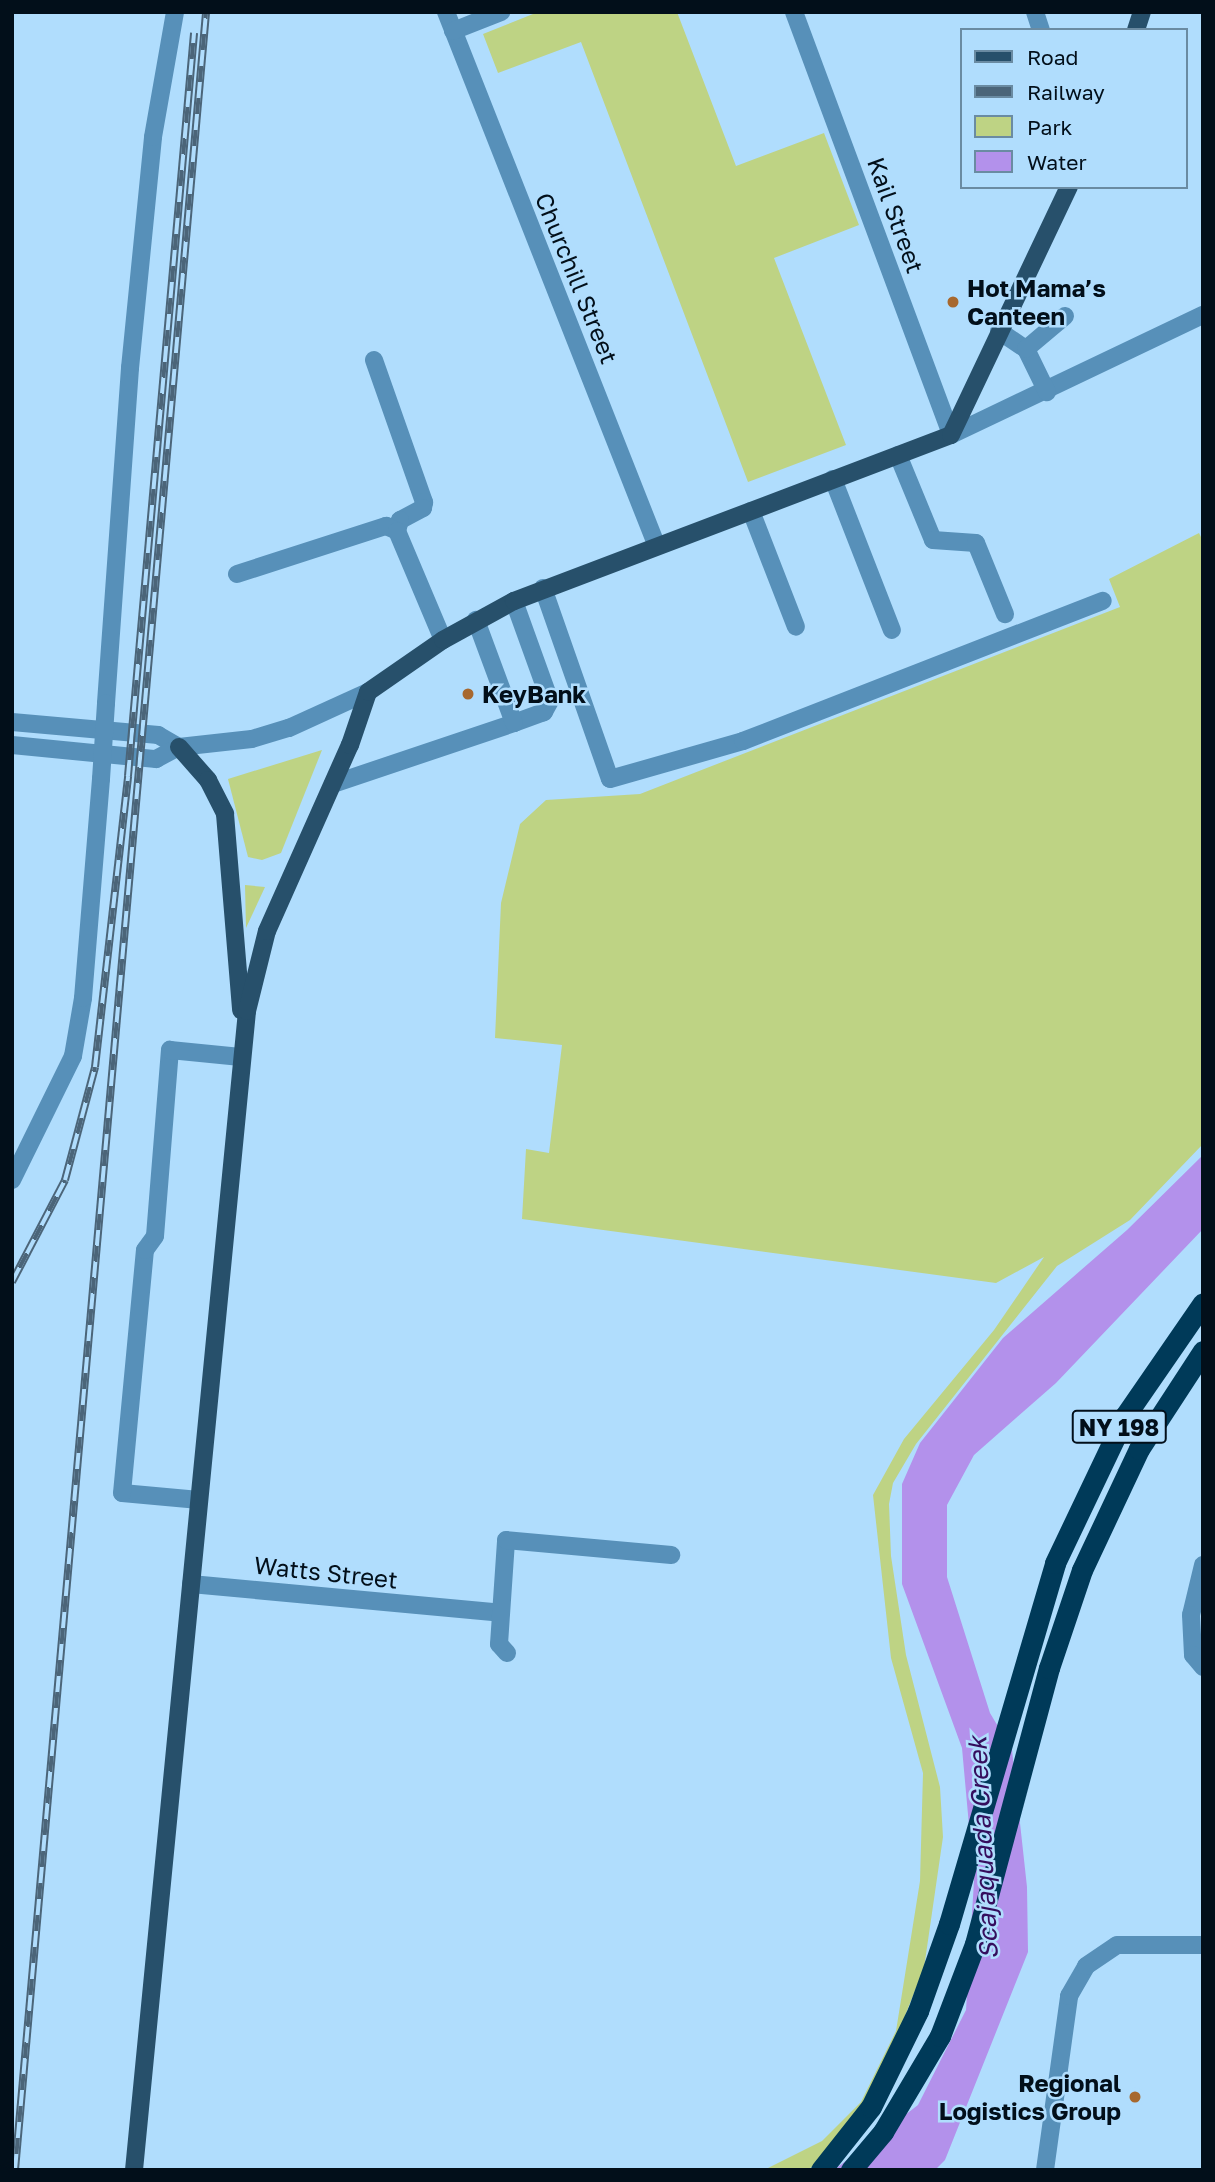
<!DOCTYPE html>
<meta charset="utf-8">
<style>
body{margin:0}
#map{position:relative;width:1215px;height:2182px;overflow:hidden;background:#b0ddfd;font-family:"Golos Text",sans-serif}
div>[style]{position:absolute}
.green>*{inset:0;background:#bed384}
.water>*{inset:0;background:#b391eb}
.minor>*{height:18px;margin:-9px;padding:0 9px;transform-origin:9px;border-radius:9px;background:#5790b9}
.major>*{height:18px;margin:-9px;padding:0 9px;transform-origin:9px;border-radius:9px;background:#27506b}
.highway>*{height:21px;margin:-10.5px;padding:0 10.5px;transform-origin:10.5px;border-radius:10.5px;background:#003a59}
.rail>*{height:8px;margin-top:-4px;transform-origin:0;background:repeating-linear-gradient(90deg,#b0ddfd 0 16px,#4b6579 0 32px);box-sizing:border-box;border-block:2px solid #4b6579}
.minor-bridge>*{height:18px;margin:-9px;padding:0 9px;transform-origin:9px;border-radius:9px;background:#5790b9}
.dots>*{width:19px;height:19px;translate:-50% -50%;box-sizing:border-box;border:4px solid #b0ddfd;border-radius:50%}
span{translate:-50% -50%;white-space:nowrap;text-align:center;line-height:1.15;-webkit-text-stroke:5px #b0ddfd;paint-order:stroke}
.shield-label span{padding:2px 5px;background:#b0ddfd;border:2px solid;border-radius:5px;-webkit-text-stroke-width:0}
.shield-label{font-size:23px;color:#020f1a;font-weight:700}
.street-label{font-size:24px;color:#020f1a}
.poi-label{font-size:24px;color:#020f1a;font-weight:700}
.left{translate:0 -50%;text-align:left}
.right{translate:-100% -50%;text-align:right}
.water-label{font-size:26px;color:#350e5d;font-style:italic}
.frame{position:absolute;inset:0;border:14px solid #020f1a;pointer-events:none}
.legend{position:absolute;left:960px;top:28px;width:228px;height:161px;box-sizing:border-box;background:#b0ddfd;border:2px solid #6a8ba2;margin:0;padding:9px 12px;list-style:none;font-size:21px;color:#020f1a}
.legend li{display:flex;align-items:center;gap:14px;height:35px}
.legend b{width:35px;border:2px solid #6a8ba2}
</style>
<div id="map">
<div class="green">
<i style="clip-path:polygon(538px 12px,677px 12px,736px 166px,824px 133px,859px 225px,774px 258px,846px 445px,748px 482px,581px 42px,498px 73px,483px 34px)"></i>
<i style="clip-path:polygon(1199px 533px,1203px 541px,1203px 1144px,1130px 1220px,1057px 1266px,916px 1444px,893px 1483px,889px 1504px,891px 1556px,906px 1655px,940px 1787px,943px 1837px,924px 1968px,856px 2139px,807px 2170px,764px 2170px,822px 2141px,861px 2102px,896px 2031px,920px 1881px,923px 1773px,891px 1658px,873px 1495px,904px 1439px,994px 1330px,1044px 1257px,996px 1283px,522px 1219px,526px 1149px,549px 1153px,562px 1045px,495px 1038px,501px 903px,520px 824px,546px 800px,640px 794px,1120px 607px,1109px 579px)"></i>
<i style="clip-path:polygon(322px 750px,281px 853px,262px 860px,248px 857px,228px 779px)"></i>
<i style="clip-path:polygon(245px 885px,265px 887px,246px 928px)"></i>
</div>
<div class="water">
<i style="clip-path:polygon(1203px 1155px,1203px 1229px,1056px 1383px,974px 1455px,947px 1505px,947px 1577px,990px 1713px,1012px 1750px,1027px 1887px,1028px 1952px,945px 2160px,935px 2170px,834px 2170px,918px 2105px,966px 2010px,974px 1881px,962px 1748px,902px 1584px,902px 1484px,920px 1443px,1003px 1338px,1127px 1230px)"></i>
</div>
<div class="minor">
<i style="left:446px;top:12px;width:572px;rotate:68.46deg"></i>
<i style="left:794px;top:12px;width:451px;rotate:69.6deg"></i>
<i style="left:951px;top:435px;width:279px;rotate:-25.5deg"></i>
<i style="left:1035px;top:12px;width:19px;rotate:72deg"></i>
<i style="left:453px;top:31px;width:52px;rotate:-21.6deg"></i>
<i style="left:999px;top:331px;width:32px;rotate:34deg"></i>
<i style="left:1026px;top:349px;width:48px;rotate:64deg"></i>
<i style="left:1026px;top:349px;width:51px;rotate:-40.2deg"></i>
<i style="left:374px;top:360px;width:151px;rotate:70.6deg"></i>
<i style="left:424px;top:502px;width:6px;rotate:99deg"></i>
<i style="left:423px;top:508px;width:26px;rotate:152deg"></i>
<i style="left:400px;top:520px;width:11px;rotate:105deg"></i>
<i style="left:898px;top:455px;width:92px;rotate:67.6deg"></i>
<i style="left:933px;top:540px;width:43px;rotate:4deg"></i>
<i style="left:976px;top:543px;width:77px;rotate:67.8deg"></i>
<i style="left:833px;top:479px;width:162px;rotate:68.7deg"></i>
<i style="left:751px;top:511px;width:124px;rotate:68.8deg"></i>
<i style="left:237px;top:574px;width:157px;rotate:-17.9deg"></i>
<i style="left:386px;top:526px;width:12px;rotate:24deg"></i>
<i style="left:397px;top:531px;width:118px;rotate:67.1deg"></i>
<i style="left:543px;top:588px;width:202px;rotate:70.7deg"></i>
<i style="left:610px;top:779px;width:138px;rotate:-15.9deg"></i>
<i style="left:743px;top:741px;width:386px;rotate:-21.3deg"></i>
<i style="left:514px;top:601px;width:106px;rotate:70.2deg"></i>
<i style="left:550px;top:701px;width:13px;rotate:119deg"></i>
<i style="left:544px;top:712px;width:32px;rotate:160deg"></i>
<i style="left:106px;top:703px;width:336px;rotate:-85.9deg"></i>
<i style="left:130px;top:368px;width:232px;rotate:-84.3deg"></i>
<i style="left:153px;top:137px;width:127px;rotate:-80deg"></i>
<i style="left:12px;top:722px;width:147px;rotate:5.1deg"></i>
<i style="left:158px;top:735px;width:24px;rotate:30deg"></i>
<i style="left:12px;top:745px;width:145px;rotate:5.6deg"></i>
<i style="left:156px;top:759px;width:26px;rotate:-28deg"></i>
<i style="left:179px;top:747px;width:73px;rotate:-6.3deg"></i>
<i style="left:252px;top:739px;width:39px;rotate:-17deg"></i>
<i style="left:289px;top:728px;width:87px;rotate:-24.5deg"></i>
<i style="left:333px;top:784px;width:191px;rotate:-18.6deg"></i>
<i style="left:514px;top:723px;width:110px;rotate:-110.3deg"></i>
<i style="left:12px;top:1180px;width:138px;rotate:-63.8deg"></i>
<i style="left:73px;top:1056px;width:59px;rotate:-80.2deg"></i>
<i style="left:83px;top:998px;width:220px;rotate:-85.3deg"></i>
<i style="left:199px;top:1500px;width:77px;rotate:-174.8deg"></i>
<i style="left:122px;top:1493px;width:244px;rotate:-84.6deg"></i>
<i style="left:145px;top:1250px;width:17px;rotate:-54deg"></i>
<i style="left:155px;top:1236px;width:187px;rotate:-85.4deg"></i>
<i style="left:170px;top:1050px;width:71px;rotate:5.6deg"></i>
<i style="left:1203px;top:1565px;width:51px;rotate:103.5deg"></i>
<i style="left:1191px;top:1615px;width:40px;rotate:87.1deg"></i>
<i style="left:1193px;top:1655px;width:16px;rotate:50deg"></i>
<i style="left:191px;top:1584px;width:311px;rotate:5.3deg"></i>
<i style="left:507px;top:1653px;width:12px;rotate:-132deg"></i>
<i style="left:499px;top:1644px;width:104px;rotate:-86.1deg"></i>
<i style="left:506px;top:1540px;width:166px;rotate:5.2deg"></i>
<i style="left:1045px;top:2170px;width:176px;rotate:-82.1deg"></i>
<i style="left:1069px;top:1996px;width:34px;rotate:-60deg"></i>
<i style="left:1086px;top:1966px;width:37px;rotate:-34deg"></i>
<i style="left:1117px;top:1945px;width:86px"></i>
</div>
<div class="major">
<i style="left:1136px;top:30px;width:19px;rotate:-72deg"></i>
<i style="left:179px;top:747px;width:44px;rotate:48.7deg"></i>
<i style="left:208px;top:780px;width:38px;rotate:63deg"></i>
<i style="left:225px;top:814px;width:197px;rotate:85.3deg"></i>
<i style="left:134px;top:2170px;width:1164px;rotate:-84.43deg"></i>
<i style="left:247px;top:1011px;width:82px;rotate:-76deg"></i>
<i style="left:267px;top:931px;width:204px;rotate:-66deg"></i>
<i style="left:350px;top:745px;width:56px;rotate:-71.2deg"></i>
<i style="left:368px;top:692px;width:91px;rotate:-34.7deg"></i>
<i style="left:443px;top:640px;width:81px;rotate:-28.8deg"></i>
<i style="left:514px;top:601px;width:467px;rotate:-20.8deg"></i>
<i style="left:951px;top:435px;width:275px;rotate:-64.6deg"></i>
</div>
<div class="highway">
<i style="left:821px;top:2170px;width:80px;rotate:-51.6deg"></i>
<i style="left:871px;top:2107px;width:107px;rotate:-63.9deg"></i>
<i style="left:918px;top:2011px;width:92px;rotate:-70.4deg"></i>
<i style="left:949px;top:1924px;width:376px;rotate:-73.6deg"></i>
<i style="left:1055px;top:1563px;width:163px;rotate:-64.5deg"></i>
<i style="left:1125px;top:1416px;width:137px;rotate:-55.4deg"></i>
<i style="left:851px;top:2170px;width:50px;rotate:-49.9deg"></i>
<i style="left:883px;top:2132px;width:112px;rotate:-59.3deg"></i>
<i style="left:940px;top:2036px;width:98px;rotate:-69.2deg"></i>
<i style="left:975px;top:1944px;width:286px;rotate:-75deg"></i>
<i style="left:1049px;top:1668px;width:103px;rotate:-71.4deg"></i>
<i style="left:1082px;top:1570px;width:134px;rotate:-64.8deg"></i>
<i style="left:1139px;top:1449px;width:117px;rotate:-56.9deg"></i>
</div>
<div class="rail">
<i style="left:12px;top:1282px;width:115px;rotate:-62.5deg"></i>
<i style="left:65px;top:1180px;width:117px;rotate:-75.1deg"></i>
<i style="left:95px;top:1067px;width:293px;rotate:-83.5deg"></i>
<i style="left:128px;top:776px;width:746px;rotate:-84.92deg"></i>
<i style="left:15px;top:2170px;width:2166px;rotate:-84.94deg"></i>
</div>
<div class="minor-bridge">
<i style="left:101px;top:779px;width:76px;rotate:-86.2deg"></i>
</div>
<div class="dots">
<i style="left:953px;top:302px;background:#a7682e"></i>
<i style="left:468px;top:694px;background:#a7682e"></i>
<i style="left:1135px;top:2097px;background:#a7682e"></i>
</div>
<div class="shield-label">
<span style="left:1119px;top:1427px">NY 198</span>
</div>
<div class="street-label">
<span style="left:896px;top:215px;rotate:70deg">Kail Street</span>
<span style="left:577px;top:278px;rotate:68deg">Churchill Street</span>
<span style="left:326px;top:1572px;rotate:6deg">Watts Street</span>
</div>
<div class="poi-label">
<span class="left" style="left:967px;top:302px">Hot Mama’s<br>Canteen</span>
<span class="left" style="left:482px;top:694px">KeyBank</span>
<span class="right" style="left:1121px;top:2097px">Regional<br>Logistics Group</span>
</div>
<div class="water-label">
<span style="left:983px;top:1848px;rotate:-93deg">Scajaquada Creek</span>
</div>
<div class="frame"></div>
<ul class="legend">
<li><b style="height:9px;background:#27506b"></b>Road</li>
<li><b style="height:9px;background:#4b6579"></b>Railway</li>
<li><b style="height:19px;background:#bed384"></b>Park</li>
<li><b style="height:19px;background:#b391eb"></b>Water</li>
</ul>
</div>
